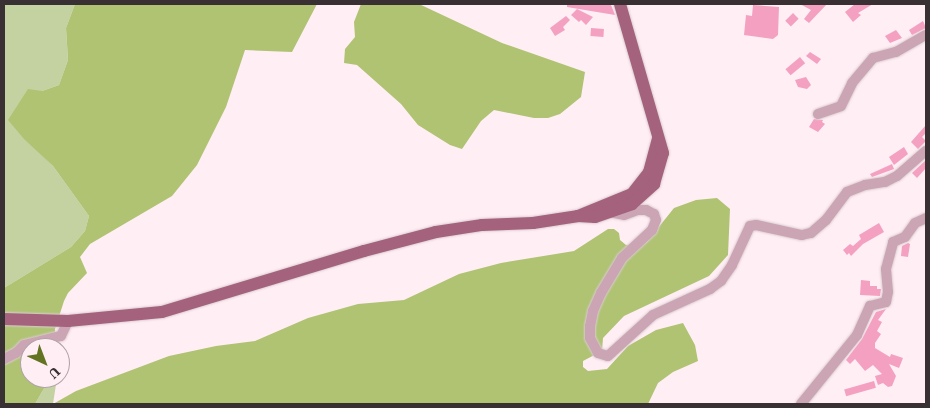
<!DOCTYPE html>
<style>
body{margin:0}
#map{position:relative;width:930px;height:408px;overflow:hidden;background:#ffeef4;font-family:"Source Serif 4",serif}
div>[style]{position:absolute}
.green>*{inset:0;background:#c4d2a1}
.forest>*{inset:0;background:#afc373}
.building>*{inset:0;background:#f4a0c1;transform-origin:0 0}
.roads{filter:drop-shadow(0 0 1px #dbccd1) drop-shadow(0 0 1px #dbccd1)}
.minor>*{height:10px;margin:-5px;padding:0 5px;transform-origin:5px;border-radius:5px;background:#cba5b3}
.major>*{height:12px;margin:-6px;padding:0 6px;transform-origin:6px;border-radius:6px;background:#a4627d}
span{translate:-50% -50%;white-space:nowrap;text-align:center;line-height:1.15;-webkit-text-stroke:5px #ffeef4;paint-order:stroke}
.frame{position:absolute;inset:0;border:5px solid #383033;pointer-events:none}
.north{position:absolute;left:20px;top:338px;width:50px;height:50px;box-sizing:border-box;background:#ffeef4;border:1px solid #afa2a7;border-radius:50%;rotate:137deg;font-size:14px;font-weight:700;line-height:20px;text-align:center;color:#383033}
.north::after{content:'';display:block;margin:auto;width:18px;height:22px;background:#627422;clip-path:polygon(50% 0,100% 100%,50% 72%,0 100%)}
</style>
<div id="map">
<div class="green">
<i style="clip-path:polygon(4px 4px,75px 4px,66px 28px,68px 60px,59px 85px,42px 91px,40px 153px,53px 166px,89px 216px,85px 231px,71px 247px,4px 288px)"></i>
<i style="clip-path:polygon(50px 378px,57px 378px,53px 404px,35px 404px)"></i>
</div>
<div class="forest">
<i style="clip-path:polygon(75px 4px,317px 4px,292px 52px,245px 50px,226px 107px,197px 165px,172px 196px,90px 244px,80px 257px,87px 273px,68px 293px,64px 301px,55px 329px,56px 348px,30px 348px,30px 378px,50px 378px,35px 404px,4px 404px,4px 288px,71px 247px,85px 231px,89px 216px,53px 166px,24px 139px,8px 120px,28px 89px,42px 91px,59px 85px,68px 60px,66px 28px)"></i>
<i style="clip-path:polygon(361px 4px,419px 4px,502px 43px,585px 72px,581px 97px,560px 114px,548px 118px,534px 118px,494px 110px,481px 121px,462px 149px,450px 145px,418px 125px,401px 104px,357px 65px,344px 63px,345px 49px,355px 37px,354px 22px)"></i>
<i style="clip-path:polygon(717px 198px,730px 209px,728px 255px,709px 276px,624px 316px,603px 338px,602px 351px,583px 361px,583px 367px,588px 371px,607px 369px,628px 346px,656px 330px,683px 323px,695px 345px,698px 361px,673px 372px,658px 383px,648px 404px,53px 404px,76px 391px,169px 356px,216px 346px,255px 341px,308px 318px,358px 304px,404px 300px,459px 274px,501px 263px,574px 251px,608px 229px,614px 229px,619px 233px,620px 240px,626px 245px,646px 243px,674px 208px,696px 200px)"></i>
</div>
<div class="building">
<i style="clip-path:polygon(567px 4px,611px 5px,615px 15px,567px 7px)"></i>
<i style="clip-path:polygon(800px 4px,827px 4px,809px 23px,804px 19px,811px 10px)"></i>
<i style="clip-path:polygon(855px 4px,873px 4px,858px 13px,861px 15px,853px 22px,845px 12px)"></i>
<i style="clip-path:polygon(753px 5px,779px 7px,778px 35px,773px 39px,744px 35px,746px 15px,752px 16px)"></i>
<i style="clip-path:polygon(577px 9px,593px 17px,586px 25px,581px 20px,579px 22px,571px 15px)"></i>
<i style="left:793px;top:13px;width:8px;height:11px;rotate:45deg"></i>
<i style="clip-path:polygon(566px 16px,570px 20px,563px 27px,565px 30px,555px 36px,550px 28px)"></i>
<i style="clip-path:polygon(923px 21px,926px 28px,912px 35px,909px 30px)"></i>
<i style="left:591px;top:28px;width:13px;height:8px;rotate:4deg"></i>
<i style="clip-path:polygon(896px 30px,902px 38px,890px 43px,885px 36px)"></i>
<i style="clip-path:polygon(810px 52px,821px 59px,817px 64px,806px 56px)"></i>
<i style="left:800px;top:57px;width:8px;height:19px;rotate:50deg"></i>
<i style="clip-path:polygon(806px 77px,811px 85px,807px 89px,798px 87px,795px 80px)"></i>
<i style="clip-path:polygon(814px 119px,823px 120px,822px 122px,825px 124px,818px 132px,809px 127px)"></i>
<i style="clip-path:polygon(926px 125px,926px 133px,922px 137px,926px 141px,918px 149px,911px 142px)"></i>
<i style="clip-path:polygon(904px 147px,908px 154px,894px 165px,889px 157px)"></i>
<i style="clip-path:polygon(926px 160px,926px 168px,917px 178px,912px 173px)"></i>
<i style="clip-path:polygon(892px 164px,894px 169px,872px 177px,870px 174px)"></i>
<i style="clip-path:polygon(879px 223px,884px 232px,863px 244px,851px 256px,849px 253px,847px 255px,843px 250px,850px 244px,853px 246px,861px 239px,859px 235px)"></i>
<i style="clip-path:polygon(908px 243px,910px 244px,908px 257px,901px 256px,902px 246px)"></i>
<i style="clip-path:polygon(861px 280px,870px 281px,870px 286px,877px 286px,877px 289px,881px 289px,880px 296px,860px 295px)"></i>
<i style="clip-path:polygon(886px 309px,878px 320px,882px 322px,877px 331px,881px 334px,875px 343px,875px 348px,890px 357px,891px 354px,903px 358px,899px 368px,889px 364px,896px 376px,892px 386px,888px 387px,883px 383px,878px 385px,875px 376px,882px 374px,873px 365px,865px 371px,855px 359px,850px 364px,846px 360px,862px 339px,876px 312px)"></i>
<i style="left:874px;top:381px;width:7px;height:31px;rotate:74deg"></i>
</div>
<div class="roads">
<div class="minor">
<i style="left:818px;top:114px;width:24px;rotate:-19deg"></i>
<i style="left:841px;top:106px;width:25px;rotate:-64deg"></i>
<i style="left:852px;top:83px;width:33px;rotate:-50deg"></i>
<i style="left:873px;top:58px;width:24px;rotate:-15deg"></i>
<i style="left:896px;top:52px;width:34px;rotate:-30deg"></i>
<i style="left:609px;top:212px;width:15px;rotate:11deg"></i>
<i style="left:624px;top:215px;width:15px;rotate:-20deg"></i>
<i style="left:638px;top:210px;width:8px"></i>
<i style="left:646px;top:210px;width:9px;rotate:27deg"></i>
<i style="left:654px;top:214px;width:6px;rotate:72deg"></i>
<i style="left:656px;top:220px;width:11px;rotate:112deg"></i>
<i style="left:652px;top:230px;width:41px;rotate:137deg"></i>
<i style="left:622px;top:258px;width:41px;rotate:121deg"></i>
<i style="left:601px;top:293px;width:20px;rotate:114deg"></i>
<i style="left:593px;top:311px;width:15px;rotate:101deg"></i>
<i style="left:590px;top:326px;width:12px;rotate:90deg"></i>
<i style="left:590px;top:338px;width:17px;rotate:62deg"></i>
<i style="left:598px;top:353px;width:10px;rotate:17deg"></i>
<i style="left:608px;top:356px;width:61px;rotate:-42.3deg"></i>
<i style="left:653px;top:315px;width:63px;rotate:-24.5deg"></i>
<i style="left:710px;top:289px;width:14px;rotate:-36deg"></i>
<i style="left:721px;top:281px;width:19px;rotate:-55deg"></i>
<i style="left:732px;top:265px;width:43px;rotate:-65.2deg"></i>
<i style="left:750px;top:226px;width:6px;rotate:-9deg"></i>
<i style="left:756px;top:225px;width:47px;rotate:12.3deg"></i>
<i style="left:802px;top:235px;width:9px;rotate:-13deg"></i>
<i style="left:811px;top:233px;width:20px;rotate:-41deg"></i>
<i style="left:826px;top:220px;width:35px;rotate:-53deg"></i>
<i style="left:847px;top:192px;width:19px;rotate:-21deg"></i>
<i style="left:865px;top:185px;width:20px;rotate:-9deg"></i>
<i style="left:885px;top:182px;width:13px;rotate:-27deg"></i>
<i style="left:897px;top:176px;width:38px;rotate:-41deg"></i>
<i style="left:4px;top:359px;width:13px;rotate:-27deg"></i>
<i style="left:16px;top:353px;width:11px;rotate:-45deg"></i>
<i style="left:24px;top:345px;width:38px;rotate:-14deg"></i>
<i style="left:61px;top:336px;width:17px;rotate:-65deg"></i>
<i style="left:801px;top:404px;width:89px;rotate:-50.9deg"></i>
<i style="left:857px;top:335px;width:32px;rotate:-66deg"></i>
<i style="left:870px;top:306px;width:16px;rotate:-14deg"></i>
<i style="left:886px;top:302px;width:10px;rotate:-79deg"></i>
<i style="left:888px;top:292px;width:23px;rotate:-95deg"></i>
<i style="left:886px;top:269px;width:28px;rotate:-75deg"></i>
<i style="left:893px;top:242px;width:13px;rotate:-23deg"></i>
<i style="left:905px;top:237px;width:17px;rotate:-54deg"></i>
<i style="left:915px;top:223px;width:12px;rotate:-24deg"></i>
</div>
<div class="major">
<i style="left:578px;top:216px;width:58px;rotate:-22.2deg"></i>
<i style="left:632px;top:194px;width:28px;rotate:-52deg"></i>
<i style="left:649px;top:172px;width:35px;rotate:-75deg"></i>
<i style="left:4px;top:319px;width:64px;rotate:1.8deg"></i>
<i style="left:68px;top:321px;width:94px;rotate:-5.5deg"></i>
<i style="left:162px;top:312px;width:211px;rotate:-16.8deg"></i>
<i style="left:364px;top:251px;width:74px;rotate:-14.8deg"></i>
<i style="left:436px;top:232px;width:47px;rotate:-8.7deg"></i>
<i style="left:482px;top:225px;width:51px;rotate:-2.2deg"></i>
<i style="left:533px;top:223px;width:46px;rotate:-8.8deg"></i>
<i style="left:578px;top:216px;width:17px;rotate:3deg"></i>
<i style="left:595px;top:217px;width:39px;rotate:-19deg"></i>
<i style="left:632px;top:204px;width:30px;rotate:-42deg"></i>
<i style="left:654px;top:184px;width:32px;rotate:-74deg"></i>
<i style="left:663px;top:153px;width:155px;rotate:-106.1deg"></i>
</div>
</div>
<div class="frame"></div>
<div class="north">U</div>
</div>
